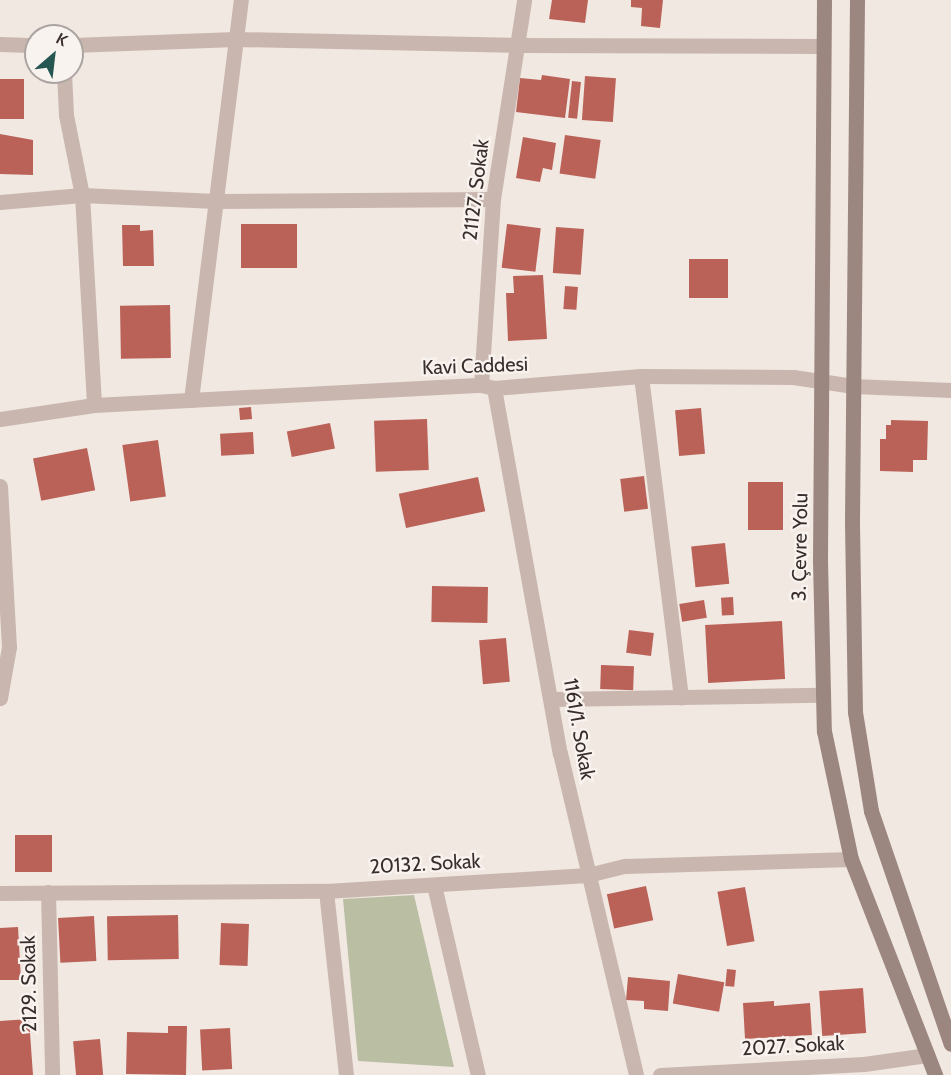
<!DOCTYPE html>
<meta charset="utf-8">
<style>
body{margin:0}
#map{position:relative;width:951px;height:1075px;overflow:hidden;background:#f1e8e2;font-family:Cabin,sans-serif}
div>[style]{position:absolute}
.green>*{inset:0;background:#babfa3}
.building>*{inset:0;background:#ba6258;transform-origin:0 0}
.minor>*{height:15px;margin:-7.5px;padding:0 7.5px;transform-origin:7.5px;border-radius:7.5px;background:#c9b7af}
.tertiary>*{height:15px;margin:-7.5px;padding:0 7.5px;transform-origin:7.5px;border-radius:7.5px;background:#c9b7af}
.secondary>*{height:15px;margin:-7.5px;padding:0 7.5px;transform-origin:7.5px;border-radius:7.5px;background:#9c8780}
span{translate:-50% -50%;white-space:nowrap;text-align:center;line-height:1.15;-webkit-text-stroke:4.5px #f9f3ef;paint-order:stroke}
.street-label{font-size:20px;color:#392e2c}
.north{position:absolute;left:24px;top:24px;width:60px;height:60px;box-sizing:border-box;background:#f9f3ef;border:2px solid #aca4a1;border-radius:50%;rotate:28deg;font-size:16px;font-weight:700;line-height:24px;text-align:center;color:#392e2c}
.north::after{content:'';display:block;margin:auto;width:21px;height:27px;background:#265652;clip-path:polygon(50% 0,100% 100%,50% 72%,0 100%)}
</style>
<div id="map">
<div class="green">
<i style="clip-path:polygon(414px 895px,454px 1067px,358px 1061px,343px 899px)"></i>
</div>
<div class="building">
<i style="clip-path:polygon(552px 0,588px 0,585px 23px,549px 19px)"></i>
<i style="clip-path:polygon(631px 0,663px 0,660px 28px,641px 26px,642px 8px,631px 7px)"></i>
<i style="clip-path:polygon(542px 75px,570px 79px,565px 118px,516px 112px,520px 78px,541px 80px)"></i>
<i style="left:585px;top:76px;width:31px;height:44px;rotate:4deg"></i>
<i style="left:0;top:79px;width:24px;height:40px"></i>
<i style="left:572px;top:81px;width:9px;height:37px;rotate:6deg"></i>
<i style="clip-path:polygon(0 134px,33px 140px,33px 175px,0 174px)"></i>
<i style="left:565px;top:135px;width:36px;height:39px;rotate:8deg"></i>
<i style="clip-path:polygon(523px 137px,556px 143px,552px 170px,543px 168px,540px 182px,516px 178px)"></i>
<i style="left:241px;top:224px;width:56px;height:44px"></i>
<i style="left:507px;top:224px;width:34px;height:44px;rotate:7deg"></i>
<i style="clip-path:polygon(122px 225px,140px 225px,140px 231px,153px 230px,154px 266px,123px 266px)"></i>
<i style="left:556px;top:227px;width:28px;height:46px;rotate:4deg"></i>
<i style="left:689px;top:259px;width:39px;height:39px"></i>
<i style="clip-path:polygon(543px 275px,547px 339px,508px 341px,506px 293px,514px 293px,513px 276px)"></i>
<i style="left:565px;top:286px;width:13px;height:23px;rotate:4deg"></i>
<i style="left:170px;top:305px;width:53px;height:50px;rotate:89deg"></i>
<i style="left:251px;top:407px;width:12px;height:12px;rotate:85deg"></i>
<i style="left:701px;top:408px;width:46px;height:26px;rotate:85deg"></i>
<i style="left:427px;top:419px;width:51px;height:53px;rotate:88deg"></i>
<i style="clip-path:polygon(891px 420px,928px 421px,927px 460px,913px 460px,913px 472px,880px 471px,880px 439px,886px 439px,886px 425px,891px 425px)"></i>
<i style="left:330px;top:423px;width:26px;height:44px;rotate:79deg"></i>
<i style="left:253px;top:432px;width:22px;height:33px;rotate:87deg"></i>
<i style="left:158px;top:440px;width:57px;height:36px;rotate:82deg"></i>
<i style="left:87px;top:448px;width:43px;height:55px;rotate:79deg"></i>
<i style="left:644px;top:476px;width:33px;height:24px;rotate:83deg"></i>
<i style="left:478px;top:477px;width:35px;height:81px;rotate:78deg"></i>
<i style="left:748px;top:482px;width:35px;height:48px"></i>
<i style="left:725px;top:543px;width:41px;height:34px;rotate:84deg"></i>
<i style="left:432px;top:586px;width:56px;height:36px;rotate:1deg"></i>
<i style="left:733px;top:597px;width:18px;height:12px;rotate:87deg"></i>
<i style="left:704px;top:600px;width:18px;height:25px;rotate:81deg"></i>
<i style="left:782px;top:621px;width:58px;height:77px;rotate:87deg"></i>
<i style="left:629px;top:630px;width:25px;height:23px;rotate:7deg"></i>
<i style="left:506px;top:638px;width:44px;height:27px;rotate:85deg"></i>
<i style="left:601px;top:665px;width:33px;height:24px;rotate:2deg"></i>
<i style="left:52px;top:835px;width:37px;height:37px;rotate:90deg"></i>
<i style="left:646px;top:886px;width:35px;height:40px;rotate:78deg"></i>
<i style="left:745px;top:887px;width:55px;height:28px;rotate:80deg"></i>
<i style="left:178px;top:915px;width:44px;height:71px;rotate:89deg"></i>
<i style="left:94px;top:916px;width:45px;height:36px;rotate:87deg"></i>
<i style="left:221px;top:923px;width:28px;height:42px;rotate:2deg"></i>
<i style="clip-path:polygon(18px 927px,21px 980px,0 980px,0 928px)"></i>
<i style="left:727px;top:969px;width:9px;height:17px;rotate:6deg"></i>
<i style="left:678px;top:974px;width:47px;height:30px;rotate:10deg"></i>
<i style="clip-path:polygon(628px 977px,670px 981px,668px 1011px,644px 1009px,644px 1001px,626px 1000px)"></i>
<i style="left:863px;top:988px;width:45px;height:44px;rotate:86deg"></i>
<i style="clip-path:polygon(774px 1001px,774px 1006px,810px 1003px,812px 1035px,745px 1039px,743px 1003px)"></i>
<i style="clip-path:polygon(29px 1019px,33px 1075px,0 1075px,0 1021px)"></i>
<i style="clip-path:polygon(168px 1026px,187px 1026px,186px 1075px,126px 1074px,127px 1032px,168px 1033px)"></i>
<i style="left:230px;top:1028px;width:41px;height:30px;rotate:87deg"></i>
<i style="left:100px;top:1039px;width:36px;height:27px;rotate:85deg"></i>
</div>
<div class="minor">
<i style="left:0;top:44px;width:36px;rotate:2deg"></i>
<i style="left:72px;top:45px;width:164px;rotate:-2.1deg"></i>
<i style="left:236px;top:39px;width:281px;rotate:1.2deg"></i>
<i style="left:517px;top:45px;width:306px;rotate:0.2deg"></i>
<i style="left:64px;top:72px;width:43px;rotate:87.3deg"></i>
<i style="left:66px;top:115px;width:82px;rotate:78.7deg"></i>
<i style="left:82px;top:195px;width:210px;rotate:86.7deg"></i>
<i style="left:0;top:202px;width:82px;rotate:-4.9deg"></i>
<i style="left:82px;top:195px;width:134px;rotate:2.6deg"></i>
<i style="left:216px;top:201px;width:277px;rotate:-0.4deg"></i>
<i style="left:641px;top:376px;width:324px;rotate:82.9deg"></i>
<i style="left:481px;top:385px;width:186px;rotate:-86.3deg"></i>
<i style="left:493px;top:199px;width:201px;rotate:-81.1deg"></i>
<i style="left:494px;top:388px;width:371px;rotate:79.8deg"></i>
<i style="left:560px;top:753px;width:331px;rotate:76.7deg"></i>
<i style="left:191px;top:400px;width:403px;rotate:-82.9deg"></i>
<i style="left:0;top:486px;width:161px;rotate:86.8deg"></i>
<i style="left:9px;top:647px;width:52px;rotate:100deg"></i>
<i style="left:552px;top:699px;width:269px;rotate:-0.9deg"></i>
<i style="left:434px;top:885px;width:195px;rotate:77deg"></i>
<i style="left:326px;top:891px;width:185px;rotate:83.8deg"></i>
<i style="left:48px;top:892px;width:183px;rotate:88.7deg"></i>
<i style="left:0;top:893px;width:326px;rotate:-0.4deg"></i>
<i style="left:326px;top:891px;width:262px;rotate:-3.5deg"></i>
<i style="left:588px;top:875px;width:38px;rotate:-14deg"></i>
<i style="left:625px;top:866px;width:226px;rotate:-1.8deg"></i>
<i style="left:660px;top:1075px;width:204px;rotate:-3.1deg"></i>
<i style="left:864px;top:1064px;width:64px;rotate:-8.1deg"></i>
</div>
<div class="tertiary">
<i style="left:0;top:419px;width:95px;rotate:-8.5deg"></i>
<i style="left:94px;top:405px;width:388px;rotate:-3deg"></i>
<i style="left:481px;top:385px;width:13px;rotate:13deg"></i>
<i style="left:494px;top:388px;width:147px;rotate:-4.7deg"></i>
<i style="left:641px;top:376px;width:152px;rotate:0.4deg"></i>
<i style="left:793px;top:377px;width:61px;rotate:8.5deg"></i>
<i style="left:853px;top:386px;width:98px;rotate:2.3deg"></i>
</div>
<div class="secondary">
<i style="left:824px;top:0;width:560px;rotate:90.41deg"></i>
<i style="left:820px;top:560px;width:171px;rotate:88.7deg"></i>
<i style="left:824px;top:731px;width:131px;rotate:78.1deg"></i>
<i style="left:851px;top:859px;width:232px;rotate:68.7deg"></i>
<i style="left:857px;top:0;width:523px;rotate:90.55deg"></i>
<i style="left:852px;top:523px;width:189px;rotate:89.1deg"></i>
<i style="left:855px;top:712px;width:100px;rotate:80.8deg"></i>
<i style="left:871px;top:811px;width:246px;rotate:71.1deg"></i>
</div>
<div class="street-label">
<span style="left:476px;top:190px;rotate:-83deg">21127. Sokak</span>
<span style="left:475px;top:366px;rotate:-2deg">Kavi Caddesi</span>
<span style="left:800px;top:547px;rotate:-89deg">3. Çevre Yolu</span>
<span style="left:579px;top:729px;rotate:80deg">1161/1. Sokak</span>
<span style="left:425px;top:864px;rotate:-3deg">20132. Sokak</span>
<span style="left:29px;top:984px;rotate:-91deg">2129. Sokak</span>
<span style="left:793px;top:1046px;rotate:-3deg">2027. Sokak</span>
</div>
<div class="north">K</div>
</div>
